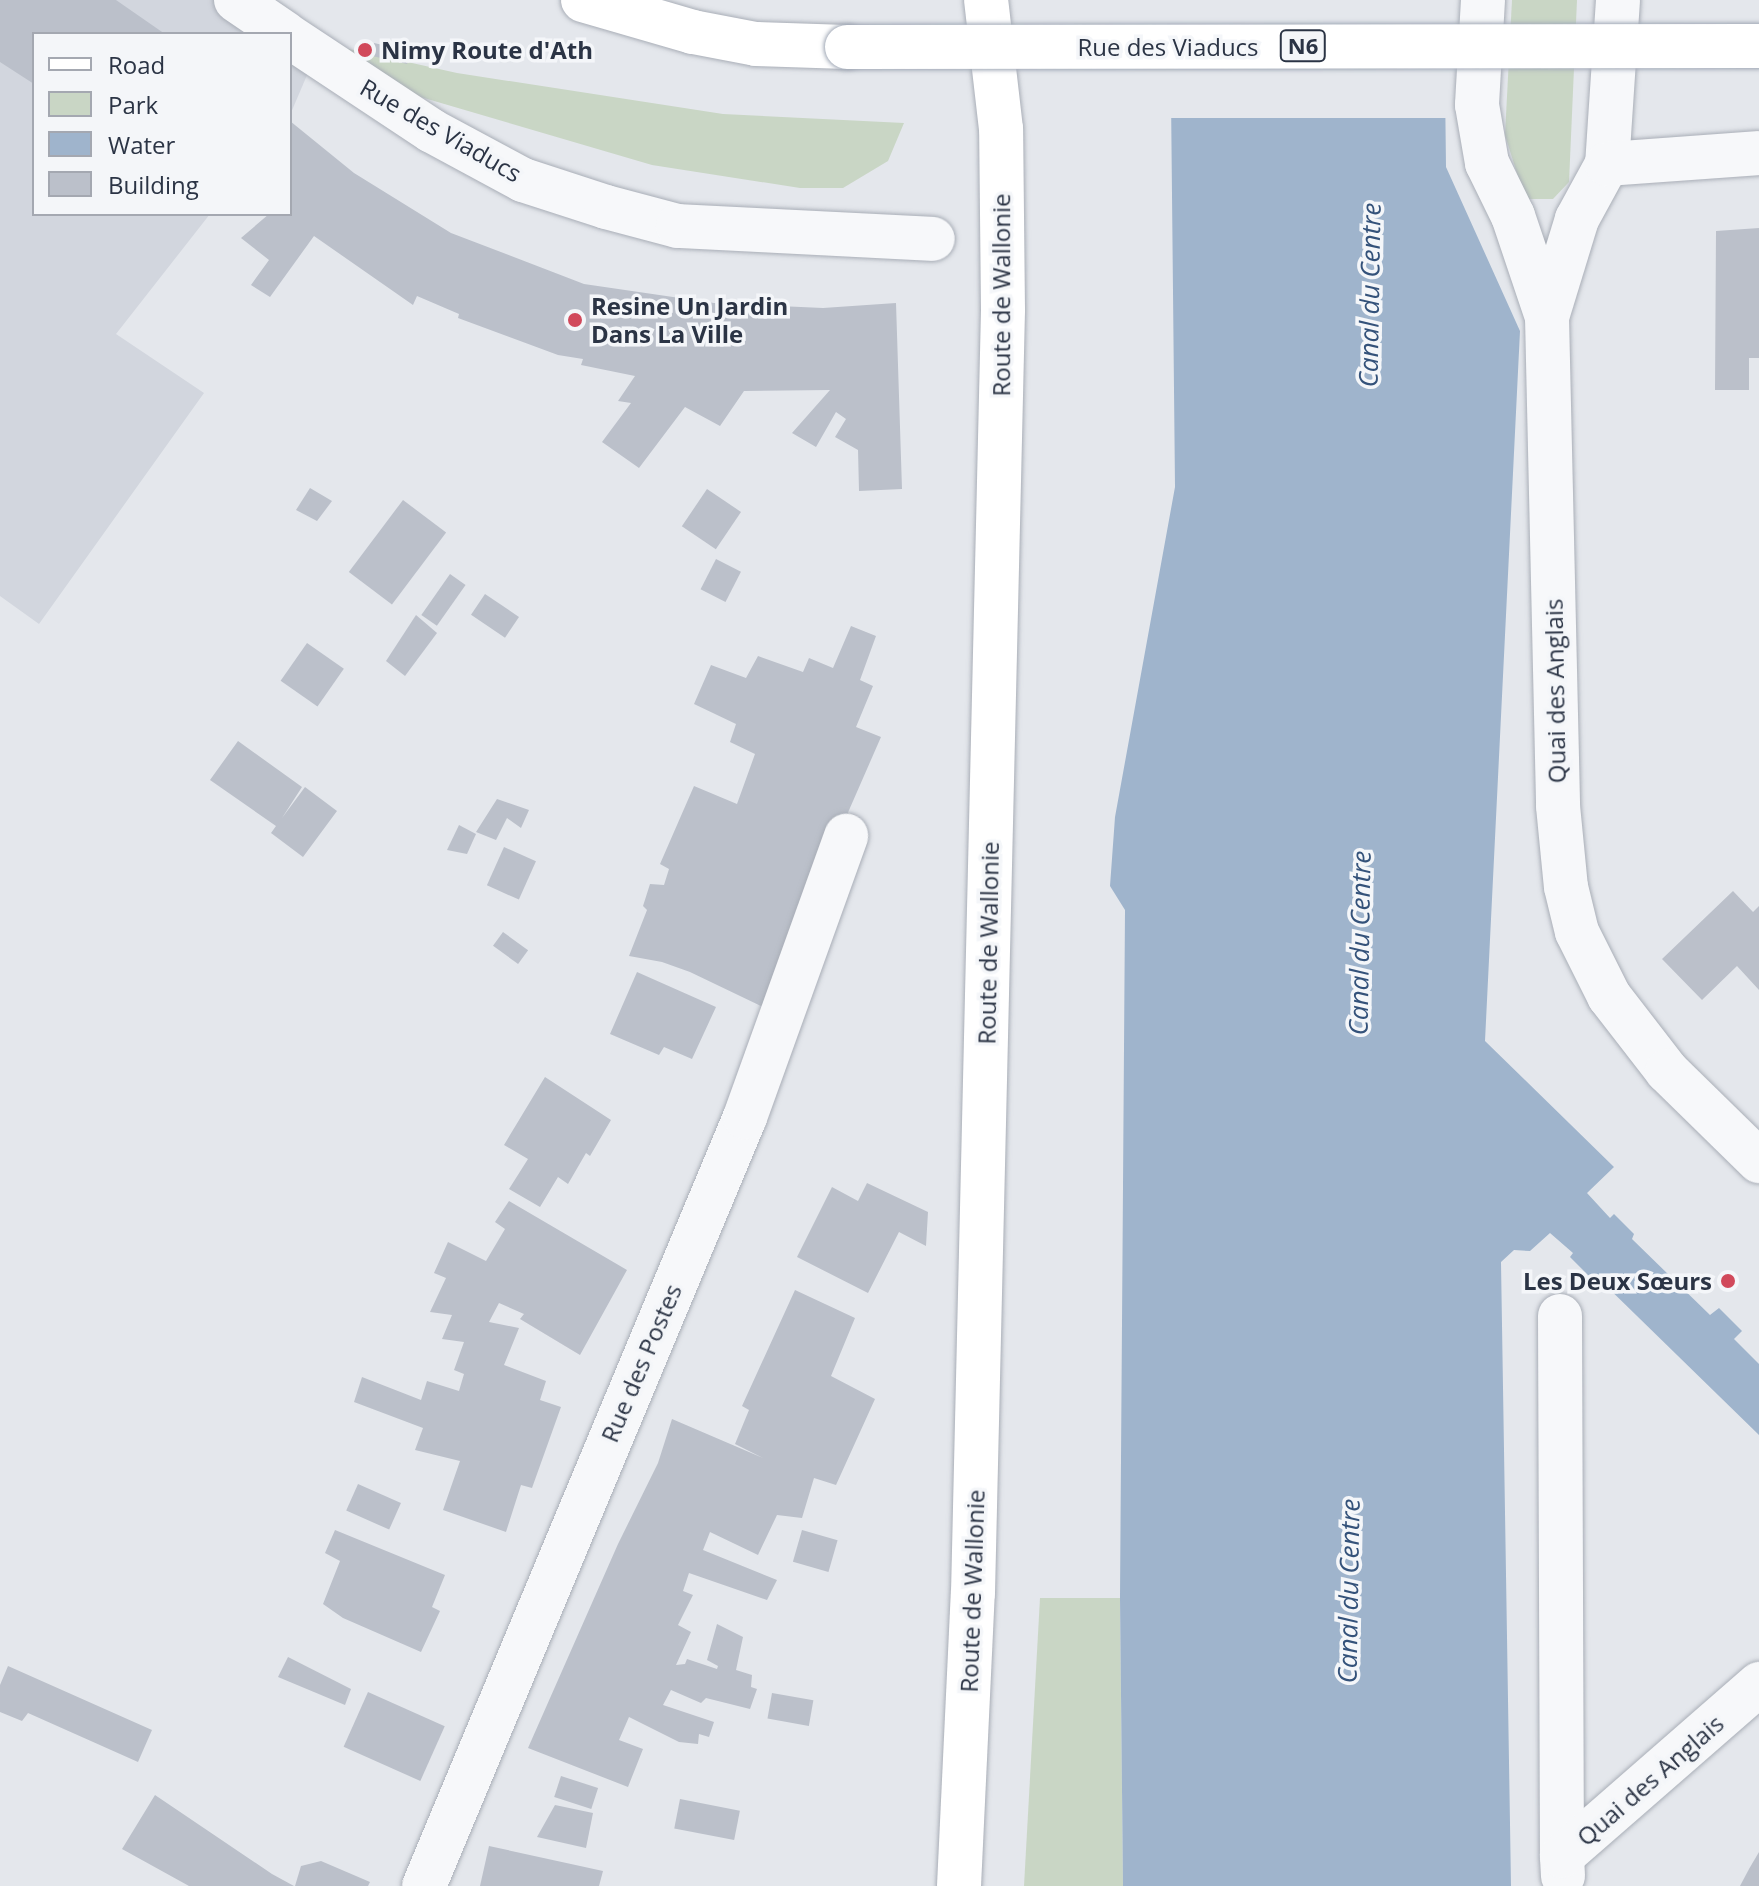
<!DOCTYPE html>
<meta charset="utf-8">
<style>
body{margin:0}
#map{position:relative;width:1759px;height:1886px;overflow:hidden;background:#e4e7ec;font-family:"Open Sans",sans-serif}
div>[style]{position:absolute}
.built>*{inset:0;background:#d2d6de}
.green>*{inset:0;background:#c9d6c5}
.water>*{inset:0;background:#9fb4cc}
.pier>*{inset:0;background:#e4e7ec;transform-origin:0 0}
.building>*{inset:0;background:#bbc0ca;transform-origin:0 0}
.roads{filter:drop-shadow(0 0 2px #a9aeb7) drop-shadow(0 0 2px #a9aeb7)}
.minor>*{height:44px;margin:-22px;padding:0 22px;transform-origin:22px;border-radius:22px;background:#f7f8fa}
.major>*{height:44px;margin:-22px;padding:0 22px;transform-origin:22px;border-radius:22px;background:#fff}
.bridges{filter:drop-shadow(0 0 2px #a3abb8) drop-shadow(0 0 2px #a3abb8)}
.major-bridge>*{height:44px;margin:-22px;padding:0 22px;transform-origin:22px;border-radius:22px;background:#fff}
.dots>*{width:22px;height:22px;translate:-50% -50%;box-sizing:border-box;border:4px solid #f4f6f9;border-radius:50%}
span{translate:-50% -50%;white-space:nowrap;text-align:center;line-height:1.15;-webkit-text-stroke:7px #f4f6f9;paint-order:stroke}
.shield-label span{padding:2px 6px;background:#f4f6f9;border:2px solid;border-radius:6px;-webkit-text-stroke-width:0}
.shield-label{font-size:22px;color:#2b3445;font-weight:700}
.street-label{font-size:24px;color:#2b3445}
.poi-label{font-size:24px;color:#2b3445;font-weight:700}
.left{translate:0 -50%;text-align:left}
.right{translate:-100% -50%;text-align:right}
.water-label{font-size:26px;color:#34527a;font-style:italic}
.legend{position:absolute;left:32px;top:32px;width:260px;height:184px;box-sizing:border-box;background:#f4f6f9;border:2px solid #a4a8b1;margin:0;padding:10px 14px;list-style:none;font-size:24px;color:#2b3445}
.legend li{display:flex;align-items:center;gap:16px;height:40px}
.legend b{width:40px;border:2px solid #a4a8b1}
</style>
<div id="map">
<div class="built">
<i style="clip-path:polygon(0 0,236px 0,286px 34px,34px 34px,34px 214px,210px 214px,116px 334px,204px 393px,39px 624px,0 596px)"></i>
<i style="clip-path:polygon(290px 37px,316px 54px,290px 115px)"></i>
</div>
<div class="green">
<i style="clip-path:polygon(1512px 0,1577px 0,1569px 182px,1553px 199px,1525px 199px,1505px 135px)"></i>
<i style="clip-path:polygon(322px 43px,457px 73px,723px 114px,904px 123px,888px 161px,843px 188px,800px 188px,652px 165px,383px 86px)"></i>
<i style="clip-path:polygon(1040px 1598px,1120px 1598px,1123px 1886px,1024px 1886px)"></i>
</div>
<div class="water">
<i style="clip-path:polygon(1170px 0,1444px 0,1446px 167px,1520px 331px,1485px 1041px,1614px 1167px,1587px 1193px,1610px 1218px,1614px 1214px,1634px 1234px,1632px 1239px,1710px 1315px,1719px 1308px,1742px 1331px,1734px 1339px,1759px 1364px,1759px 1435px,1596px 1276px,1592px 1279px,1570px 1257px,1573px 1253px,1550px 1233px,1530px 1251px,1514px 1250px,1501px 1262px,1511px 1886px,1123px 1886px,1120px 1598px,1125px 910px,1110px 886px,1115px 817px,1175px 487px)"></i>
</div>
<div class="pier">
<i style="left:1166px;top:0;width:282px;height:118px"></i>
</div>
<div class="building">
<i style="clip-path:polygon(0 0,116px 0,165px 34px,34px 34px,34px 84px,0 62px)"></i>
<i style="left:374px;top:43px;width:37px;height:13px;rotate:13deg"></i>
<i style="clip-path:polygon(290px 121px,354px 173px,451px 233px,584px 284px,714px 303px,823px 308px,896px 303px,902px 489px,859px 491px,858px 450px,835px 437px,846px 419px,836px 412px,816px 447px,792px 433px,830px 390px,744px 391px,720px 426px,685px 407px,639px 468px,602px 442px,631px 403px,618px 401px,635px 376px,581px 365px,583px 359px,558px 355px,458px 318px,459px 314px,417px 296px,413px 305px,314px 236px,270px 297px,251px 285px,269px 260px,241px 238px,269px 214px,290px 214px)"></i>
<i style="clip-path:polygon(1759px 228px,1759px 358px,1749px 358px,1749px 390px,1715px 390px,1716px 231px)"></i>
<i style="clip-path:polygon(310px 488px,332px 501px,317px 521px,296px 510px)"></i>
<i style="left:707px;top:489px;width:41px;height:45px;rotate:34deg"></i>
<i style="left:403px;top:500px;width:54px;height:90px;rotate:37deg"></i>
<i style="left:716px;top:559px;width:28px;height:34px;rotate:27deg"></i>
<i style="left:450px;top:574px;width:19px;height:50px;rotate:35deg"></i>
<i style="left:485px;top:594px;width:41px;height:25px;rotate:34deg"></i>
<i style="clip-path:polygon(416px 615px,437px 633px,405px 676px,386px 661px)"></i>
<i style="clip-path:polygon(851px 626px,876px 636px,860px 680px,873px 686px,856px 727px,881px 737px,763px 1007px,690px 972px,662px 962px,629px 956px,647px 910px,643px 906px,650px 884px,664px 885px,669px 869px,660px 864px,694px 786px,737px 804px,755px 754px,730px 742px,736px 724px,694px 704px,711px 665px,746px 678px,758px 656px,803px 672px,809px 658px,833px 668px)"></i>
<i style="left:307px;top:643px;width:45px;height:46px;rotate:35deg"></i>
<i style="clip-path:polygon(238px 741px,302px 787px,282px 818px,305px 787px,337px 811px,303px 857px,271px 833px,276px 826px,210px 780px)"></i>
<i style="clip-path:polygon(497px 799px,529px 810px,521px 828px,507px 818px,496px 840px,476px 832px)"></i>
<i style="clip-path:polygon(459px 825px,476px 834px,467px 854px,447px 850px)"></i>
<i style="left:504px;top:847px;width:35px;height:42px;rotate:24deg"></i>
<i style="clip-path:polygon(1733px 891px,1753px 912px,1759px 906px,1759px 990px,1737px 966px,1702px 1000px,1662px 959px)"></i>
<i style="left:503px;top:932px;width:31px;height:17px;rotate:36deg"></i>
<i style="clip-path:polygon(637px 972px,716px 1007px,692px 1059px,664px 1047px,659px 1055px,610px 1034px)"></i>
<i style="clip-path:polygon(545px 1077px,611px 1120px,590px 1156px,586px 1153px,568px 1184px,558px 1177px,540px 1207px,509px 1189px,528px 1159px,504px 1145px)"></i>
<i style="clip-path:polygon(867px 1183px,928px 1212px,926px 1246px,899px 1232px,868px 1293px,797px 1257px,832px 1187px,858px 1201px)"></i>
<i style="clip-path:polygon(509px 1201px,627px 1270px,580px 1355px,520px 1319px,524px 1314px,499px 1303px,489px 1322px,519px 1328px,504px 1365px,546px 1381px,540px 1400px,561px 1407px,532px 1488px,521px 1485px,506px 1532px,443px 1510px,460px 1461px,415px 1450px,423px 1428px,354px 1402px,362px 1377px,421px 1400px,427px 1381px,459px 1391px,464px 1374px,454px 1370px,464px 1342px,442px 1339px,452px 1315px,430px 1312px,446px 1278px,434px 1273px,448px 1242px,486px 1261px,505px 1229px,495px 1222px)"></i>
<i style="clip-path:polygon(795px 1290px,855px 1318px,831px 1376px,875px 1399px,836px 1485px,814px 1478px,802px 1518px,777px 1515px,758px 1555px,710px 1532px,703px 1550px,777px 1580px,767px 1600px,689px 1573px,683px 1591px,693px 1595px,678px 1625px,691px 1632px,676px 1665px,685px 1664px,687px 1659px,717px 1669px,718px 1666px,707px 1660px,717px 1624px,743px 1637px,736px 1670px,752px 1675px,751px 1687px,757px 1689px,750px 1709px,706px 1698px,701px 1703px,671px 1690px,663px 1705px,714px 1722px,709px 1737px,699px 1734px,698px 1744px,679px 1742px,629px 1717px,619px 1740px,643px 1749px,628px 1787px,528px 1748px,618px 1544px,658px 1463px,672px 1419px,763px 1458px,735px 1444px,749px 1410px,742px 1406px)"></i>
<i style="left:358px;top:1484px;width:47px;height:29px;rotate:24deg"></i>
<i style="clip-path:polygon(335px 1530px,445px 1575px,432px 1607px,440px 1611px,421px 1652px,343px 1618px,323px 1604px,340px 1561px,325px 1553px)"></i>
<i style="left:802px;top:1530px;width:37px;height:33px;rotate:16deg"></i>
<i style="clip-path:polygon(288px 1657px,351px 1689px,345px 1705px,278px 1677px)"></i>
<i style="clip-path:polygon(8px 1666px,152px 1730px,138px 1762px,28px 1713px,22px 1721px,0 1712px,0 1685px)"></i>
<i style="left:368px;top:1692px;width:84px;height:60px;rotate:24deg"></i>
<i style="left:772px;top:1693px;width:42px;height:26px;rotate:10deg"></i>
<i style="left:561px;top:1776px;width:39px;height:22px;rotate:18deg"></i>
<i style="clip-path:polygon(155px 1795px,272px 1874px,294px 1886px,189px 1886px,122px 1849px)"></i>
<i style="left:680px;top:1799px;width:61px;height:30px;rotate:11deg"></i>
<i style="clip-path:polygon(555px 1805px,593px 1813px,586px 1848px,537px 1837px)"></i>
<i style="clip-path:polygon(489px 1846px,603px 1871px,599px 1886px,480px 1886px)"></i>
<i style="clip-path:polygon(1759px 1852px,1759px 1886px,1740px 1886px,1749px 1869px)"></i>
<i style="clip-path:polygon(321px 1861px,370px 1882px,368px 1886px,295px 1886px,301px 1866px)"></i>
</div>
<div class="roads">
<div class="minor">
<i style="left:236px;top:0;width:60px;rotate:34.2deg"></i>
<i style="left:1483px;top:0;width:105px;rotate:93.3deg"></i>
<i style="left:1477px;top:105px;width:59px;rotate:80.2deg"></i>
<i style="left:1487px;top:163px;width:59px;rotate:63.9deg"></i>
<i style="left:1513px;top:216px;width:107px;rotate:71.4deg"></i>
<i style="left:1618px;top:0;width:164px;rotate:93.8deg"></i>
<i style="left:1607px;top:164px;width:63px;rotate:118.6deg"></i>
<i style="left:1577px;top:219px;width:102px;rotate:107deg"></i>
<i style="left:1547px;top:317px;width:489px;rotate:88.7deg"></i>
<i style="left:1558px;top:806px;width:81px;rotate:84.4deg"></i>
<i style="left:1566px;top:887px;width:46px;rotate:76.3deg"></i>
<i style="left:1577px;top:932px;width:72px;rotate:63.4deg"></i>
<i style="left:1609px;top:996px;width:95px;rotate:52.3deg"></i>
<i style="left:1667px;top:1071px;width:129px;rotate:44.4deg"></i>
<i style="left:290px;top:37px;width:170px;rotate:33.5deg"></i>
<i style="left:432px;top:131px;width:103px;rotate:28.3deg"></i>
<i style="left:523px;top:180px;width:87px;rotate:18deg"></i>
<i style="left:606px;top:207px;width:74px;rotate:14.8deg"></i>
<i style="left:678px;top:226px;width:255px;rotate:2.9deg"></i>
<i style="left:1607px;top:164px;width:152px;rotate:-4.1deg"></i>
<i style="left:1560px;top:1316px;width:540px;rotate:89.79deg"></i>
<i style="left:1563px;top:1876px;width:20px;rotate:-93deg"></i>
<i style="left:1562px;top:1856px;width:262px;rotate:-41.1deg"></i>
<i style="left:424px;top:1886px;width:833px;rotate:-67.34deg"></i>
<i style="left:745px;top:1117px;width:299px;rotate:-70.2deg"></i>
</div>
<div class="major">
<i style="left:583px;top:0;width:115px;rotate:16.2deg"></i>
<i style="left:693px;top:32px;width:64px;rotate:10.8deg"></i>
<i style="left:756px;top:44px;width:91px;rotate:1.9deg"></i>
<i style="left:959px;top:1886px;width:293px;rotate:-87.3deg"></i>
<i style="left:973px;top:1593px;width:1283px;rotate:-88.66deg"></i>
<i style="left:1003px;top:310px;width:181px;rotate:-90.6deg"></i>
<i style="left:1001px;top:129px;width:130px;rotate:-96.6deg"></i>
</div>
</div>
<div class="bridges">
<div class="major-bridge">
<i style="left:847px;top:47px;width:912px;rotate:-0.06deg"></i>
</div>
</div>
<div class="dots">
<i style="left:365px;top:50px;background:#d1495b"></i>
<i style="left:575px;top:320px;background:#d1495b"></i>
<i style="left:1728px;top:1281px;background:#d1495b"></i>
</div>
<div class="shield-label">
<span style="left:1303px;top:46px">N6</span>
</div>
<div class="street-label">
<span style="left:1168px;top:47px">Rue des Viaducs</span>
<span style="left:441px;top:130px;rotate:30deg">Rue des Viaducs</span>
<span style="left:1001px;top:295px;rotate:-90deg">Route de Wallonie</span>
<span style="left:1555px;top:691px;rotate:-91deg">Quai des Anglais</span>
<span style="left:988px;top:943px;rotate:-89deg">Route de Wallonie</span>
<span style="left:641px;top:1363px;rotate:-67deg">Rue des Postes</span>
<span style="left:972px;top:1591px;rotate:-88deg">Route de Wallonie</span>
<span style="left:1650px;top:1780px;rotate:-41deg">Quai des Anglais</span>
</div>
<div class="poi-label">
<span class="left" style="left:381px;top:50px">Nimy Route d'Ath</span>
<span class="left" style="left:591px;top:320px">Resine Un Jardin<br>Dans La Ville</span>
<span class="right" style="left:1712px;top:1281px">Les Deux Sœurs</span>
</div>
<div class="water-label">
<span style="left:1370px;top:295px;rotate:-89deg">Canal du Centre</span>
<span style="left:1360px;top:943px;rotate:-89deg">Canal du Centre</span>
<span style="left:1349px;top:1591px;rotate:-89deg">Canal du Centre</span>
</div>
<ul class="legend">
<li><b style="height:10px;background:#fff"></b>Road</li>
<li><b style="height:22px;background:#c9d6c5"></b>Park</li>
<li><b style="height:22px;background:#9fb4cc"></b>Water</li>
<li><b style="height:22px;background:#bbc0ca"></b>Building</li>
</ul>
</div>
